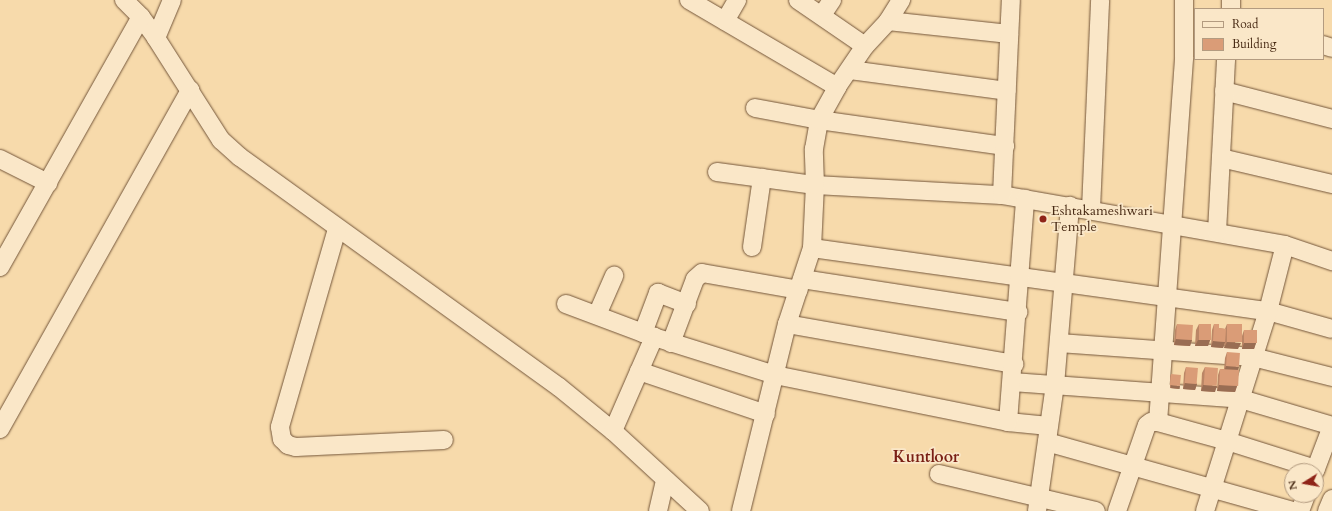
<!DOCTYPE html>
<style>
body{margin:0}
#map{position:relative;width:1332px;height:511px;overflow:hidden;background:#f7daab;font-family:Cardo,serif}
div>[style]{position:absolute}
.roads{filter:drop-shadow(0 0 1px #74563a) drop-shadow(0 0 1px #74563a)}
.minor>*{height:18px;margin:-9px;padding:0 9px;transform-origin:9px;border-radius:9px;background:#fae7c8}
.wall>*{inset:0;background:#bb8666}
.shaded-wall>*{inset:0;background:#996d53;transform-origin:0 0}
.building>*{inset:0;background:#da9c77;transform-origin:0 0}
.dots>*{width:11px;height:11px;translate:-50% -50%;box-sizing:border-box;border:2px solid #fae7c8;border-radius:50%}
span{translate:-50% -50%;white-space:nowrap;text-align:center;line-height:1.15;-webkit-text-stroke:3.5px #fae7c8;paint-order:stroke}
.poi-label{font-size:14px;color:#482a14}
.left{translate:0 -50%;text-align:left}
.quarter-label{font-size:16px;color:#7a1f14;font-weight:700}
.legend{position:absolute;left:1194px;top:8px;width:130px;height:52px;box-sizing:border-box;background:#fae7c8;border:1px solid #b39b80;margin:0;padding:5px 7px;list-style:none;font-size:12px;color:#482a14}
.legend li{display:flex;align-items:center;gap:8px;height:20px}
.legend b{width:20px;border:1px solid #b39b80}
.north{position:absolute;left:1284px;top:463px;width:40px;height:40px;box-sizing:border-box;background:#fae7c8;border:1px solid #b39b80;border-radius:50%;rotate:259deg;font-size:11px;font-weight:700;line-height:16px;text-align:center;color:#482a14}
.north::after{content:'';display:block;margin:auto;width:14px;height:18px;background:#8f2418;clip-path:polygon(50% 0,100% 100%,50% 72%,0 100%)}
</style>
<div id="map">
<div class="roads">
<div class="minor">
<i style="left:124px;top:0;width:24px;rotate:45deg"></i>
<i style="left:141px;top:17px;width:26px;rotate:54deg"></i>
<i style="left:156px;top:38px;width:121px;rotate:57.5deg"></i>
<i style="left:221px;top:140px;width:25px;rotate:42deg"></i>
<i style="left:240px;top:157px;width:393px;rotate:35.8deg"></i>
<i style="left:559px;top:387px;width:70px;rotate:39.2deg"></i>
<i style="left:613px;top:431px;width:118px;rotate:42.6deg"></i>
<i style="left:689px;top:0;width:172px;rotate:30.4deg"></i>
<i style="left:798px;top:0;width:81px;rotate:34.5deg"></i>
<i style="left:1231px;top:9px;width:9px;rotate:-90deg"></i>
<i style="left:822px;top:15px;width:18px;rotate:-56deg"></i>
<i style="left:725px;top:21px;width:24px;rotate:-60deg"></i>
<i style="left:888px;top:21px;width:122px;rotate:6.1deg"></i>
<i style="left:156px;top:38px;width:41px;rotate:-67.2deg"></i>
<i style="left:1323px;top:45px;width:9px;rotate:18deg"></i>
<i style="left:850px;top:70px;width:158px;rotate:7.6deg"></i>
<i style="left:1224px;top:91px;width:112px;rotate:14.5deg"></i>
<i style="left:755px;top:108px;width:65px;rotate:10.6deg"></i>
<i style="left:819px;top:120px;width:188px;rotate:8deg"></i>
<i style="left:1221px;top:158px;width:114px;rotate:13.2deg"></i>
<i style="left:0;top:159px;width:54px;rotate:26.6deg"></i>
<i style="left:717px;top:172px;width:99px;rotate:7.6deg"></i>
<i style="left:815px;top:185px;width:187px;rotate:3.1deg"></i>
<i style="left:1002px;top:195px;width:287px;rotate:10deg"></i>
<i style="left:1285px;top:245px;width:50px;rotate:18.8deg"></i>
<i style="left:1002px;top:195px;width:195px;rotate:-87.4deg"></i>
<i style="left:1091px;top:209px;width:209px;rotate:-87.5deg"></i>
<i style="left:337px;top:229px;width:206px;rotate:106.1deg"></i>
<i style="left:280px;top:427px;width:12px;rotate:81deg"></i>
<i style="left:282px;top:439px;width:8px;rotate:45deg"></i>
<i style="left:288px;top:445px;width:8px;rotate:14deg"></i>
<i style="left:296px;top:447px;width:148px;rotate:-2.7deg"></i>
<i style="left:1217px;top:232px;width:173px;rotate:-87deg"></i>
<i style="left:752px;top:247px;width:70px;rotate:-81.8deg"></i>
<i style="left:812px;top:248px;width:460px;rotate:7.9deg"></i>
<i style="left:1268px;top:311px;width:66px;rotate:15.7deg"></i>
<i style="left:0;top:267px;width:287px;rotate:-60.6deg"></i>
<i style="left:802px;top:279px;width:219px;rotate:8.7deg"></i>
<i style="left:566px;top:304px;width:94px;rotate:20.6deg"></i>
<i style="left:654px;top:337px;width:127px;rotate:17.4deg"></i>
<i style="left:775px;top:375px;width:238px;rotate:11.4deg"></i>
<i style="left:1008px;top:422px;width:41px;rotate:5.6deg"></i>
<i style="left:597px;top:315px;width:43px;rotate:-66.4deg"></i>
<i style="left:787px;top:324px;width:231px;rotate:10deg"></i>
<i style="left:643px;top:333px;width:43px;rotate:-69.4deg"></i>
<i style="left:658px;top:293px;width:31px;rotate:21deg"></i>
<i style="left:671px;top:343px;width:68px;rotate:-69.4deg"></i>
<i style="left:695px;top:279px;width:9px;rotate:-41deg"></i>
<i style="left:702px;top:273px;width:98px;rotate:9.9deg"></i>
<i style="left:1059px;top:343px;width:195px;rotate:4.1deg"></i>
<i style="left:1253px;top:357px;width:81px;rotate:14.2deg"></i>
<i style="left:639px;top:371px;width:134px;rotate:18.7deg"></i>
<i style="left:1012px;top:382px;width:230px;rotate:4.2deg"></i>
<i style="left:1241px;top:399px;width:95px;rotate:16.5deg"></i>
<i style="left:1008px;top:422px;width:224px;rotate:-85.6deg"></i>
<i style="left:1158px;top:422px;width:366px;rotate:-85.9deg"></i>
<i style="left:1184px;top:57px;width:57px;rotate:-90deg"></i>
<i style="left:0;top:429px;width:389px;rotate:-60.7deg"></i>
<i style="left:613px;top:431px;width:103px;rotate:-66.4deg"></i>
<i style="left:1047px;top:442px;width:255px;rotate:15.7deg"></i>
<i style="left:1315px;top:471px;width:48px;rotate:-69.3deg"></i>
<i style="left:939px;top:474px;width:161px;rotate:13.3deg"></i>
<i style="left:658px;top:511px;width:31px;rotate:-77deg"></i>
<i style="left:741px;top:511px;width:193px;rotate:-76.2deg"></i>
<i style="left:787px;top:324px;width:80px;rotate:-71.8deg"></i>
<i style="left:812px;top:248px;width:63px;rotate:-87.3deg"></i>
<i style="left:815px;top:185px;width:36px;rotate:-92deg"></i>
<i style="left:814px;top:149px;width:29px;rotate:-80deg"></i>
<i style="left:819px;top:120px;width:38px;rotate:-61deg"></i>
<i style="left:837px;top:87px;width:50px;rotate:-55.7deg"></i>
<i style="left:865px;top:46px;width:34px;rotate:-47deg"></i>
<i style="left:888px;top:21px;width:25px;rotate:-58deg"></i>
<i style="left:1037px;top:511px;width:127px;rotate:-81.9deg"></i>
<i style="left:1055px;top:385px;width:180px;rotate:-85.2deg"></i>
<i style="left:1117px;top:511px;width:91px;rotate:-70.8deg"></i>
<i style="left:1147px;top:425px;width:5px;rotate:-37deg"></i>
<i style="left:1151px;top:422px;width:7px"></i>
<i style="left:1158px;top:422px;width:72px;rotate:15.4deg"></i>
<i style="left:1227px;top:441px;width:93px;rotate:17.5deg"></i>
<i style="left:1205px;top:511px;width:210px;rotate:-72.5deg"></i>
<i style="left:1268px;top:311px;width:68px;rotate:-75.6deg"></i>
<i style="left:1300px;top:511px;width:17px;rotate:-69deg"></i>
<i style="left:1327px;top:511px;width:13px;rotate:-67deg"></i>
</div>
</div>
<div class="wall">
<i style="clip-path:polygon(1177px 324px,1192px 340px,1190px 346px,1174px 345px,1175px 330px)"></i>
<i style="clip-path:polygon(1199px 324px,1210px 340px,1208px 346px,1195px 346px,1196px 330px)"></i>
<i style="clip-path:polygon(1214px 324px,1219px 328px,1225px 329px,1227px 324px,1238px 349px,1224px 348px,1225px 343px,1223px 348px,1211px 347px,1212px 330px)"></i>
<i style="clip-path:polygon(1244px 330px,1256px 343px,1254px 349px,1242px 349px,1242px 336px)"></i>
<i style="clip-path:polygon(1227px 352px,1238px 370px,1237px 386px,1235px 392px,1217px 391px,1218px 375px,1220px 369px,1224px 369px,1225px 358px)"></i>
<i style="clip-path:polygon(1186px 367px,1197px 384px,1195px 390px,1183px 389px,1184px 373px)"></i>
<i style="clip-path:polygon(1205px 367px,1215px 392px,1201px 391px,1202px 373px)"></i>
<i style="clip-path:polygon(1171px 374px,1179px 389px,1170px 388px,1170px 377px)"></i>
</div>
<div class="shaded-wall">
<i style="clip-path:polygon(1176px 339px,1192px 340px,1190px 346px,1174px 345px)"></i>
<i style="clip-path:polygon(1198px 340px,1210px 340px,1208px 346px,1195px 346px)"></i>
<i style="clip-path:polygon(1213px 341px,1225px 342px,1223px 348px,1211px 347px)"></i>
<i style="clip-path:polygon(1227px 342px,1241px 343px,1238px 349px,1224px 348px)"></i>
<i style="clip-path:polygon(1244px 343px,1256px 343px,1254px 349px,1242px 349px)"></i>
<i style="clip-path:polygon(1226px 366px,1239px 367px,1237px 373px,1224px 372px)"></i>
<i style="clip-path:polygon(1185px 383px,1197px 384px,1195px 390px,1183px 389px)"></i>
<i style="left:1171px;top:385px;width:9px;height:3px;rotate:6deg"></i>
<i style="clip-path:polygon(1203px 385px,1217px 386px,1215px 392px,1201px 391px)"></i>
<i style="clip-path:polygon(1219px 385px,1237px 386px,1235px 392px,1217px 391px)"></i>
</div>
<div class="building">
<i style="left:1177px;top:324px;width:16px;height:15px;rotate:4deg"></i>
<i style="left:1199px;top:324px;width:12px;height:16px"></i>
<i style="clip-path:polygon(1214px 324px,1219px 324px,1219px 328px,1226px 329px,1225px 342px,1213px 341px)"></i>
<i style="left:1227px;top:324px;width:15px;height:18px"></i>
<i style="left:1244px;top:330px;width:13px;height:13px"></i>
<i style="left:1227px;top:352px;width:13px;height:14px;rotate:4deg"></i>
<i style="left:1186px;top:367px;width:12px;height:16px;rotate:5deg"></i>
<i style="left:1205px;top:367px;width:13px;height:18px;rotate:4deg"></i>
<i style="left:1220px;top:369px;width:19px;height:16px;rotate:3deg"></i>
<i style="left:1171px;top:374px;width:10px;height:11px;rotate:6deg"></i>
</div>
<div class="dots">
<i style="left:1043px;top:219px;background:#8f2418"></i>
</div>
<div class="poi-label">
<span class="left" style="left:1051px;top:219px">Eshtakameshwari<br>Temple</span>
</div>
<div class="quarter-label">
<span style="left:926px;top:457px">Kuntloor</span>
</div>
<ul class="legend">
<li><b style="height:5px;background:#fae7c8"></b>Road</li>
<li><b style="height:11px;background:#da9c77"></b>Building</li>
</ul>
<div class="north">N</div>
</div>
